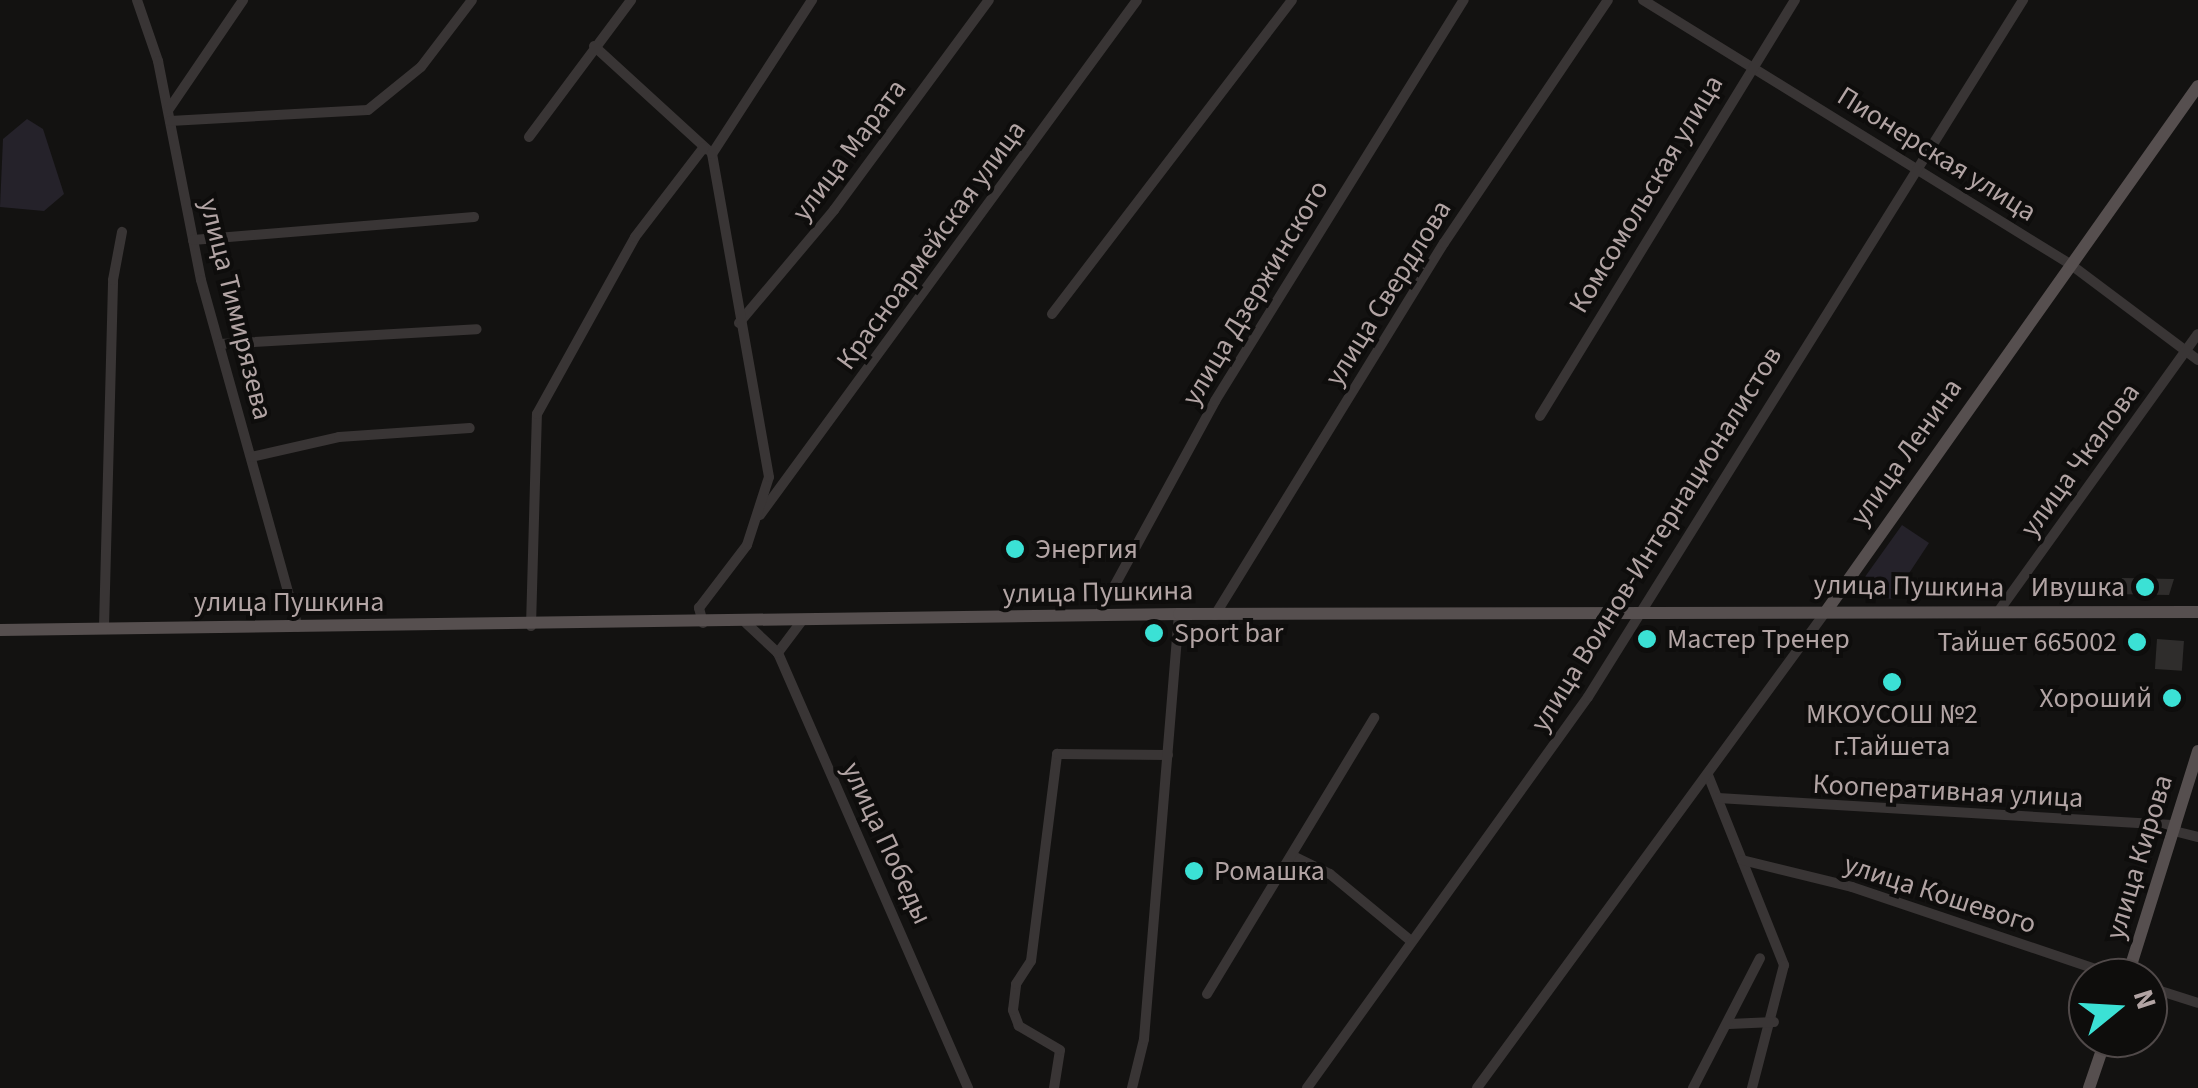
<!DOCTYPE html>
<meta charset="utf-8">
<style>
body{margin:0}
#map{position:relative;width:2198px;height:1088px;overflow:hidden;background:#131211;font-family:"Source Sans 3",sans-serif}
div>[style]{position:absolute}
.green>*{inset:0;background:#25222a}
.building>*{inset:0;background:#2f2d2c;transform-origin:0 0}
.minor>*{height:10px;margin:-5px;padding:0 5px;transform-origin:5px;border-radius:5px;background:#393535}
.major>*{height:12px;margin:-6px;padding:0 6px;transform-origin:6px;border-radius:6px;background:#564f4f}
.dots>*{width:28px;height:28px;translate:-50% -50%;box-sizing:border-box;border:5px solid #0e0d0c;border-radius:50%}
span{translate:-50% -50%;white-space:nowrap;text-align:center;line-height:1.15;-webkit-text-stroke:8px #0e0d0c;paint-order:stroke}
.street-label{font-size:28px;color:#b2a4a4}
.poi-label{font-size:28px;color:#b2a4a4}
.left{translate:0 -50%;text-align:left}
.right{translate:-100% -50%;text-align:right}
.north{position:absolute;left:2068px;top:958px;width:100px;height:100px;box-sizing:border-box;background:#0e0d0c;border:2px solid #504949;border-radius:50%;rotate:72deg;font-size:28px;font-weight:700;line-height:40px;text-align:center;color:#b2a4a4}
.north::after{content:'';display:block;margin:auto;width:35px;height:45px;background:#3be1d5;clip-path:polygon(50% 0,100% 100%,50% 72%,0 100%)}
</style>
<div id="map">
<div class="green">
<i style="clip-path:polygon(27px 119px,43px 129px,64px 194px,44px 211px,0 207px,3px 139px)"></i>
<i style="clip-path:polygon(1902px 525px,1929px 543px,1892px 599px,1852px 595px)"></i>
</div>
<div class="building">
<i style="clip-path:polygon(2122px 578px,2174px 579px,2169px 595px,2113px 594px)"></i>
<i style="left:2157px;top:639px;width:27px;height:30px;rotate:4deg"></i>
</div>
<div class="minor">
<i style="left:137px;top:0;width:65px;rotate:71deg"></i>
<i style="left:158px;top:61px;width:223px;rotate:78.9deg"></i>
<i style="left:201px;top:280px;width:360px;rotate:74.4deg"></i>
<i style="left:1643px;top:0;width:502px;rotate:31.73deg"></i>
<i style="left:2070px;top:264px;width:160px;rotate:36.9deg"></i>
<i style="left:594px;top:46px;width:154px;rotate:42.4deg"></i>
<i style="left:169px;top:109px;width:132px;rotate:-55.8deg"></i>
<i style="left:170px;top:121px;width:198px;rotate:-3.2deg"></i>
<i style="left:368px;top:110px;width:68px;rotate:-39.1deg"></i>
<i style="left:421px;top:67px;width:84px;rotate:-52.7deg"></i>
<i style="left:529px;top:137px;width:171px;rotate:-53.3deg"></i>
<i style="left:193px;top:240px;width:282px;rotate:-4.7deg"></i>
<i style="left:1052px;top:314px;width:395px;rotate:-52.6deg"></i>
<i style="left:739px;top:323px;width:148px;rotate:-49.9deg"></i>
<i style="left:834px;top:210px;width:261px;rotate:-53.6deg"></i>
<i style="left:220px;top:344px;width:257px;rotate:-3.3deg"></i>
<i style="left:1540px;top:416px;width:488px;rotate:-58.5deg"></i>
<i style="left:251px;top:457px;width:90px;rotate:-12.8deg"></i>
<i style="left:339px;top:437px;width:131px;rotate:-3.9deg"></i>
<i style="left:760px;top:515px;width:638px;rotate:-53.79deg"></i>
<i style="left:1998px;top:612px;width:342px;rotate:-54.3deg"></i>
<i style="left:1215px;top:615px;width:437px;rotate:-58.4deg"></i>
<i style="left:1444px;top:243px;width:293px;rotate:-56deg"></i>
<i style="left:1098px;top:616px;width:245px;rotate:-61.4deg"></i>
<i style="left:1215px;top:401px;width:472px;rotate:-58.2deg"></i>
<i style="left:801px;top:622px;width:39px;rotate:127deg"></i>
<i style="left:778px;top:653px;width:475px;rotate:66.4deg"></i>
<i style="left:703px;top:623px;width:16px;rotate:-105deg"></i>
<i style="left:699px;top:608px;width:79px;rotate:-52.7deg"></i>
<i style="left:747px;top:545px;width:71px;rotate:-72.1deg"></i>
<i style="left:769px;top:477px;width:328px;rotate:-100deg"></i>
<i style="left:712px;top:154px;width:184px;rotate:-57deg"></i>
<i style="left:746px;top:623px;width:44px;rotate:43.2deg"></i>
<i style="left:531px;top:626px;width:212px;rotate:-88.4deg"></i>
<i style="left:537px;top:414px;width:202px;rotate:-61deg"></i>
<i style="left:635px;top:237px;width:113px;rotate:-52.5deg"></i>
<i style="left:104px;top:627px;width:347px;rotate:-88.5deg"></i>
<i style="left:113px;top:280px;width:49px;rotate:-79.4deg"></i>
<i style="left:1708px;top:775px;width:205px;rotate:68.2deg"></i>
<i style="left:1784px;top:965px;width:127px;rotate:104.6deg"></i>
<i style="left:1718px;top:798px;width:459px;rotate:3.4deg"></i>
<i style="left:2174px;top:831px;width:25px;rotate:14deg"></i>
<i style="left:1293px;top:856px;width:41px;rotate:25.9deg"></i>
<i style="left:1330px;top:874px;width:105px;rotate:39.6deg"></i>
<i style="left:1742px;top:860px;width:113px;rotate:13.8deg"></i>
<i style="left:1852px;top:887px;width:285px;rotate:18.6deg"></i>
<i style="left:2148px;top:987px;width:52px;rotate:17.7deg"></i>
<i style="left:1207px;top:994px;width:323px;rotate:-58.8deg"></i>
<i style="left:1729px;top:1024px;width:45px;rotate:-2.5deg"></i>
<i style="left:1054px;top:1088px;width:38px;rotate:-81deg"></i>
<i style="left:1060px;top:1050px;width:48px;rotate:-149.7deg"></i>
<i style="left:1019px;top:1026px;width:17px;rotate:-111deg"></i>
<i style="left:1013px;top:1010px;width:26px;rotate:-83deg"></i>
<i style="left:1016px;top:984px;width:27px;rotate:-57deg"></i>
<i style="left:1031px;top:961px;width:209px;rotate:-82.8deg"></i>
<i style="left:1057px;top:754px;width:111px;rotate:0.5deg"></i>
<i style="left:1132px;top:1088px;width:50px;rotate:-76.2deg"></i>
<i style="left:1144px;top:1039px;width:426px;rotate:-85.3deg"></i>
<i style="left:1307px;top:1088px;width:481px;rotate:-54.3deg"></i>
<i style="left:1588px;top:697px;width:822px;rotate:-58.03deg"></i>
<i style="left:1477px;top:1088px;width:592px;rotate:-53.79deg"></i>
<i style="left:1693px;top:1088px;width:146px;rotate:-62.7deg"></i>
</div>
<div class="major">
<i style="left:1827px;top:610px;width:642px;rotate:-54.7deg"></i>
<i style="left:0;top:630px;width:1179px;rotate:-0.78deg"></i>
<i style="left:1179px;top:614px;width:1019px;rotate:-0.11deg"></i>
<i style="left:2127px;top:978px;width:238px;rotate:-72.6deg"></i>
<i style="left:2089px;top:1088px;width:53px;rotate:-71.2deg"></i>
</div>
<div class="dots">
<i style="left:1015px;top:549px;background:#3be1d5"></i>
<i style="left:2145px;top:587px;background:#3be1d5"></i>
<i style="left:1154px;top:633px;background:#3be1d5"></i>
<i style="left:1647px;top:639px;background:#3be1d5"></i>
<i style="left:2137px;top:642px;background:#3be1d5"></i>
<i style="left:1892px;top:682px;background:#3be1d5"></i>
<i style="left:2172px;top:698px;background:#3be1d5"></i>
<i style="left:1194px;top:871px;background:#3be1d5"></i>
</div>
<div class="street-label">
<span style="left:849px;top:150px;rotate:-53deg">улица Марата</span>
<span style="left:1937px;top:154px;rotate:32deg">Пионерская улица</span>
<span style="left:1646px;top:194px;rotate:-59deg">Комсомольская улица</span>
<span style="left:931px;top:245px;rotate:-54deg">Красноармейская улица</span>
<span style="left:1255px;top:293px;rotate:-59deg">улица Дзержинского</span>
<span style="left:1388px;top:293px;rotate:-58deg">улица Свердлова</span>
<span style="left:236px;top:309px;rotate:76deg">улица Тимирязева</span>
<span style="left:1906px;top:452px;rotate:-55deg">улица Ленина</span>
<span style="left:2080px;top:460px;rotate:-54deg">улица Чкалова</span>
<span style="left:1656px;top:539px;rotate:-58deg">улица Воинов-Интернационалистов</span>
<span style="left:1909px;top:586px;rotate:1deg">улица Пушкина</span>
<span style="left:1098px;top:592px;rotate:-1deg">улица Пушкина</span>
<span style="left:289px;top:602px">улица Пушкина</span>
<span style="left:1948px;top:791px;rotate:3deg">Кооперативная улица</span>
<span style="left:887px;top:843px;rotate:65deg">улица Победы</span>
<span style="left:2139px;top:857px;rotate:-73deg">улица Кирова</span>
<span style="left:1940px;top:894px;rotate:18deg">улица Кошевого</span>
</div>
<div class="poi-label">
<span class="left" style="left:1035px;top:549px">Энергия</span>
<span class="right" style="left:2125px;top:587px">Ивушка</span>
<span class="left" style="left:1174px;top:633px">Sport bar</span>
<span class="left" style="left:1667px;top:639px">Мастер Тренер</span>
<span class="right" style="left:2117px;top:642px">Тайшет 665002</span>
<span class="right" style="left:2152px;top:698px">Хороший</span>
<span style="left:1892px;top:730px">МКОУСОШ №2<br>г.Тайшета</span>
<span class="left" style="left:1214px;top:871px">Ромашка</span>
</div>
<div class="north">N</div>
</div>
